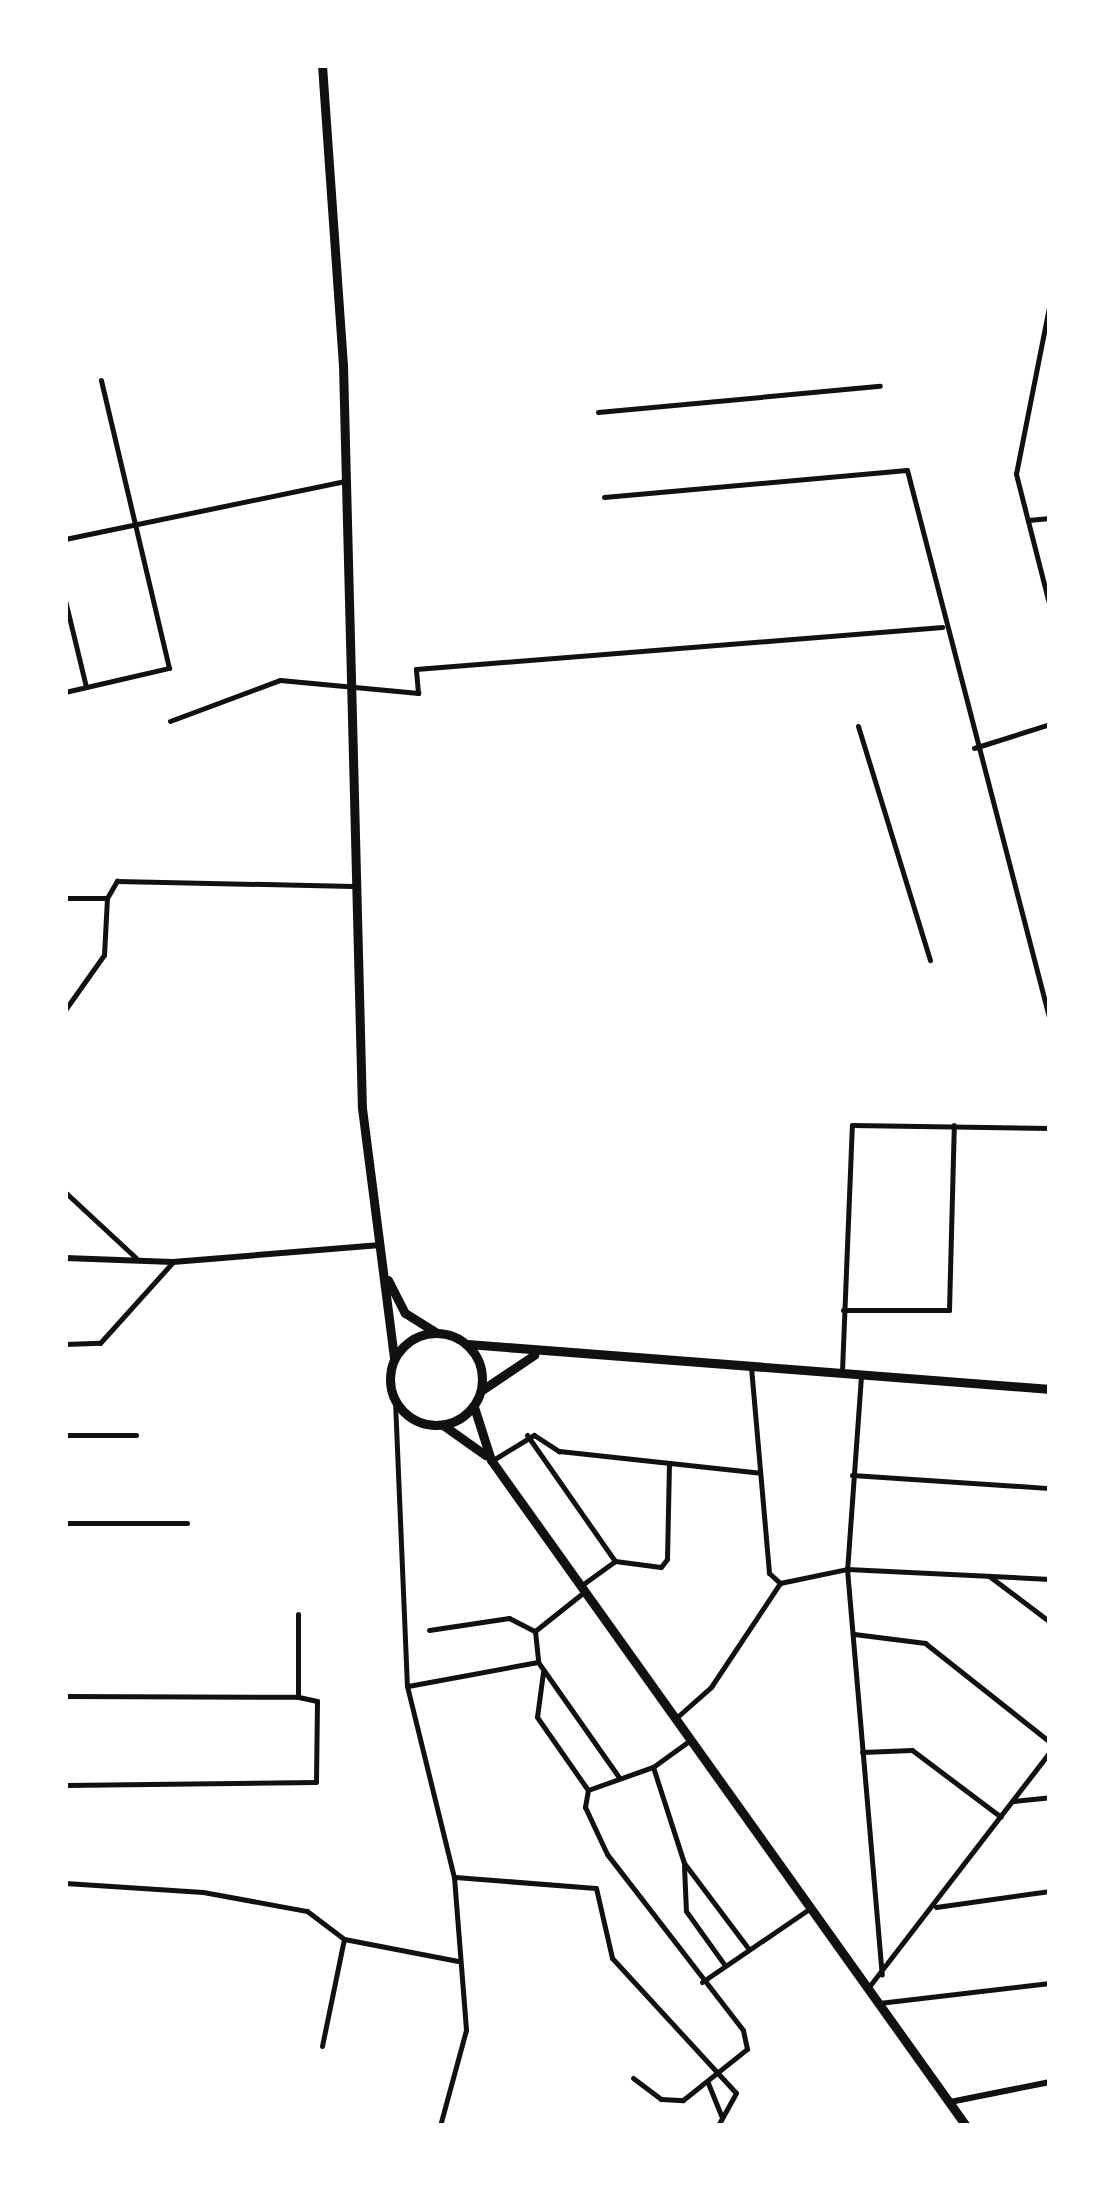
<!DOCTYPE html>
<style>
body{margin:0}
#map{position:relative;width:1115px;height:2191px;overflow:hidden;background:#fff;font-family:"Noto Sans",sans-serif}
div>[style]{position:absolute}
.minor>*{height:5px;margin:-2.5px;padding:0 2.5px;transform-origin:2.5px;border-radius:2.5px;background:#111}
.tertiary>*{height:6px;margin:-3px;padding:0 3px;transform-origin:3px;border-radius:3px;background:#111}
.primary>*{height:9px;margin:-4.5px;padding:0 4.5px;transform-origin:4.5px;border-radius:4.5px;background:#111}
.primary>.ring{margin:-4.5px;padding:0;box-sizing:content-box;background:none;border:9px solid #111;border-radius:50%}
span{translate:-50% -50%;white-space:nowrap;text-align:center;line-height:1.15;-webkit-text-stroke:8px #fff;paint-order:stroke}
.frame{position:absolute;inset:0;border:68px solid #fff;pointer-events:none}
</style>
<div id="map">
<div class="minor">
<i style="left:1050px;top:302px;width:175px;rotate:101.2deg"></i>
<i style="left:1016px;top:474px;width:137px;rotate:75.7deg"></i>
<i style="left:598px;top:412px;width:283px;rotate:-5.3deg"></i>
<i style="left:604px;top:497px;width:304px;rotate:-5.1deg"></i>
<i style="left:907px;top:470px;width:569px;rotate:75.45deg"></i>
<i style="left:1028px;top:520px;width:22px;rotate:-5deg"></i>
<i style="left:65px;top:539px;width:286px;rotate:-11.7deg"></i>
<i style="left:65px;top:600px;width:89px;rotate:76.4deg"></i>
<i style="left:65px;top:692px;width:107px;rotate:-13deg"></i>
<i style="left:169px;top:668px;width:296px;rotate:-103.3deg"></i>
<i style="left:170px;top:721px;width:117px;rotate:-20.4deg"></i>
<i style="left:280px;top:680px;width:139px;rotate:5.4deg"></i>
<i style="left:418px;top:693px;width:24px;rotate:-95deg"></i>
<i style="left:416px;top:669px;width:528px;rotate:-4.57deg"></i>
<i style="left:858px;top:726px;width:245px;rotate:72.9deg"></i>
<i style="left:974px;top:748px;width:80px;rotate:-17.5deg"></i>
<i style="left:65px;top:898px;width:42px"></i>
<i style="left:107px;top:898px;width:20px;rotate:-60deg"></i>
<i style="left:117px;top:881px;width:236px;rotate:1.2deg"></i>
<i style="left:65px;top:1010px;width:67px;rotate:-54.7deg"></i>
<i style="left:104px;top:955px;width:57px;rotate:-87deg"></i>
<i style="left:65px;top:1192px;width:97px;rotate:42.9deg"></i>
<i style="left:843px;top:1310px;width:106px"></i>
<i style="left:949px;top:1310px;width:185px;rotate:-88.5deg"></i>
<i style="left:65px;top:1344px;width:35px;rotate:-2deg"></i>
<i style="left:100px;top:1343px;width:108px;rotate:-48deg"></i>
<i style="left:751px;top:1367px;width:207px;rotate:85deg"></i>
<i style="left:769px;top:1573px;width:15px;rotate:42deg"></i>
<i style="left:780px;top:1583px;width:68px;rotate:-11.8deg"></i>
<i style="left:847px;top:1569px;width:203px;rotate:2.8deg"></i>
<i style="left:842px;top:1371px;width:246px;rotate:-87.7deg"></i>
<i style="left:852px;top:1125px;width:198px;rotate:0.9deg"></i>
<i style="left:861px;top:1376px;width:194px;rotate:94.1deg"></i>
<i style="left:847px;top:1569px;width:407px;rotate:85.1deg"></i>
<i style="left:395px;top:1401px;width:285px;rotate:87.6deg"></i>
<i style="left:407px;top:1686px;width:197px;rotate:76.2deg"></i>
<i style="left:454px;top:1877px;width:153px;rotate:85.5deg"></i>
<i style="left:466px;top:2030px;width:99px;rotate:105.2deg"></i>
<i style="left:65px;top:1435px;width:71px"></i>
<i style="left:527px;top:1435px;width:154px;rotate:55.1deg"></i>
<i style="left:493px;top:1460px;width:48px;rotate:-31.4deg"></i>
<i style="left:534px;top:1435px;width:30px;rotate:33deg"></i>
<i style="left:559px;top:1451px;width:202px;rotate:6.2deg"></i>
<i style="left:852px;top:1475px;width:198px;rotate:3.8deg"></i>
<i style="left:65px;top:1523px;width:122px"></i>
<i style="left:989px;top:1576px;width:76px;rotate:37deg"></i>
<i style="left:582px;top:1585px;width:41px;rotate:-36deg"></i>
<i style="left:615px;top:1561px;width:46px;rotate:7.4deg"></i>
<i style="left:661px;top:1567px;width:10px;rotate:-53deg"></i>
<i style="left:667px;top:1559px;width:95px;rotate:-88.8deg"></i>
<i style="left:584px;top:1592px;width:63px;rotate:141.5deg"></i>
<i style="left:535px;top:1631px;width:31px;rotate:84deg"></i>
<i style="left:538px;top:1662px;width:139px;rotate:54.9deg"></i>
<i style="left:429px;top:1630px;width:81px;rotate:-8.5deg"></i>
<i style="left:509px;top:1618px;width:29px;rotate:27deg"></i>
<i style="left:854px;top:1634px;width:72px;rotate:7.2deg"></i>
<i style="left:925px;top:1643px;width:159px;rotate:38.4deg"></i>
<i style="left:543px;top:1672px;width:45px;rotate:97.6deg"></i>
<i style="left:537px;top:1717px;width:89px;rotate:55.1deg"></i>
<i style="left:408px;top:1686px;width:132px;rotate:-10.5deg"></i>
<i style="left:65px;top:1696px;width:233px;rotate:0.2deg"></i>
<i style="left:298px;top:1697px;width:83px;rotate:-90deg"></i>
<i style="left:676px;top:1718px;width:47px;rotate:-41.5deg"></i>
<i style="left:711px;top:1687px;width:125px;rotate:-56.4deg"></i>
<i style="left:862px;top:1752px;width:50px;rotate:-2.3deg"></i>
<i style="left:912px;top:1750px;width:111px;rotate:37deg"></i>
<i style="left:653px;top:1767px;width:101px;rotate:72.1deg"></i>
<i style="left:684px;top:1863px;width:106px;rotate:53deg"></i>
<i style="left:65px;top:1785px;width:251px;rotate:-0.7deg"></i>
<i style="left:316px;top:1782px;width:81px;rotate:-89.3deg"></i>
<i style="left:317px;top:1701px;width:19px;rotate:-168deg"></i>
<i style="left:1014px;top:1801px;width:36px;rotate:-6deg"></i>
<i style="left:684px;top:1866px;width:45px;rotate:87.5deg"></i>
<i style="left:686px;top:1911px;width:65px;rotate:54.4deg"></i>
<i style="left:455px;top:1877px;width:141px;rotate:4.5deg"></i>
<i style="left:596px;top:1888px;width:72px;rotate:77.1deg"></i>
<i style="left:612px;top:1958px;width:183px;rotate:47.4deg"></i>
<i style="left:736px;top:2093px;width:38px;rotate:119deg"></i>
<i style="left:65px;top:1883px;width:138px;rotate:3.7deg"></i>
<i style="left:203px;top:1892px;width:106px;rotate:10.4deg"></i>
<i style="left:307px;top:1911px;width:46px;rotate:37.1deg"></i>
<i style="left:344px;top:1939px;width:116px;rotate:10.9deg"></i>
<i style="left:936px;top:1907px;width:115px;rotate:-8deg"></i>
<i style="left:702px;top:1982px;width:130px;rotate:-34.3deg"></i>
<i style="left:868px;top:1988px;width:298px;rotate:-52.4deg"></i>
<i style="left:879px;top:2003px;width:172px;rotate:-6.7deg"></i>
<i style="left:322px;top:2046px;width:109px;rotate:-78.4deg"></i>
<i style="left:633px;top:2078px;width:35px;rotate:37deg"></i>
<i style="left:661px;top:2099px;width:22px;rotate:3deg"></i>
<i style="left:683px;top:2100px;width:82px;rotate:-38.6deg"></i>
<i style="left:747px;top:2049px;width:19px;rotate:-102deg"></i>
<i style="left:743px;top:2030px;width:222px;rotate:-127.7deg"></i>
<i style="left:607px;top:1854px;width:52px;rotate:-115.1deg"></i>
<i style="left:585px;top:1807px;width:17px;rotate:-80deg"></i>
<i style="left:588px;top:1790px;width:69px;rotate:-19.5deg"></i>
<i style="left:653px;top:1767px;width:44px;rotate:-35.8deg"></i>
<i style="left:708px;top:2083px;width:35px;rotate:68deg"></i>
</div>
<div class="tertiary">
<i style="left:65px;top:1258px;width:108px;rotate:2.1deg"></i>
<i style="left:173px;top:1262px;width:208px;rotate:-4.7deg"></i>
<i style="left:950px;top:2102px;width:102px;rotate:-11.3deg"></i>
</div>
<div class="primary">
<i style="left:322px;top:65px;width:301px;rotate:86deg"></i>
<i style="left:343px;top:365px;width:743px;rotate:88.54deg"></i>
<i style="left:362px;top:1108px;width:253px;rotate:82.7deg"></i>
<i style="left:388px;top:1280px;width:37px;rotate:63deg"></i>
<i style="left:405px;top:1313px;width:36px;rotate:32deg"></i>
<i class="ring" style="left:390px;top:1333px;width:83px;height:83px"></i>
<i style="left:467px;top:1344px;width:585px;rotate:4.41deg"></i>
<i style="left:482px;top:1390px;width:63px;rotate:-33.9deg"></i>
<i style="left:474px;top:1407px;width:56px;rotate:72.2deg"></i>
<i style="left:491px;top:1460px;width:818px;rotate:54.5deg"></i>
<i style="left:443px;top:1425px;width:52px;rotate:35.5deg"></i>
</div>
<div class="frame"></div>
</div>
